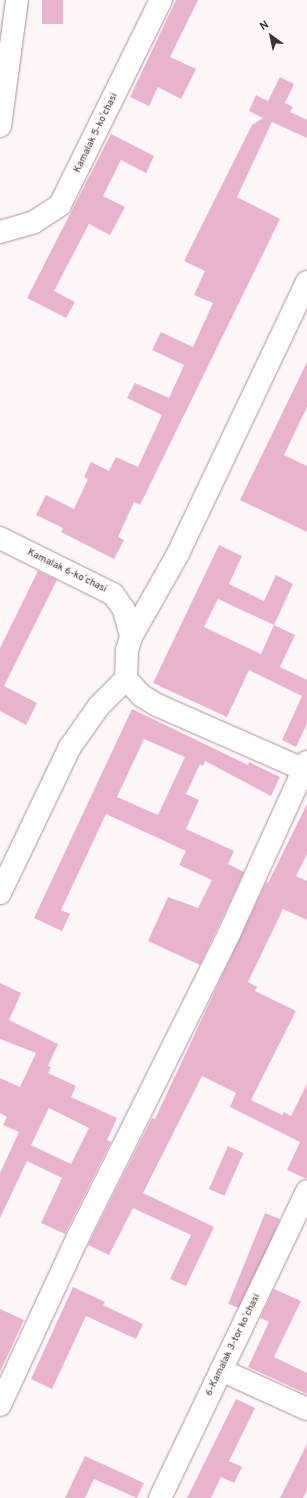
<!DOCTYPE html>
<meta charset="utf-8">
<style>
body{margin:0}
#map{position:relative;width:307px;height:1498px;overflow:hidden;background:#fdf6f9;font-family:Overpass,sans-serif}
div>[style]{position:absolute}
.building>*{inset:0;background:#eab3cd;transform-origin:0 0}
.roads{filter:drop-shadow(0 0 1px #ac8d9b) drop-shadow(0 0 1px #ac8d9b)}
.minor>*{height:22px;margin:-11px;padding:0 11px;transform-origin:11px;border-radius:11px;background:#fff}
span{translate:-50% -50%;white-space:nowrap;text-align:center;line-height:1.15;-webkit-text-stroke:3px #fdf6f9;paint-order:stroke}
.street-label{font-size:10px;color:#3f3238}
.north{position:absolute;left:251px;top:16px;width:40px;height:40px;-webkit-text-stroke:3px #fdf6f9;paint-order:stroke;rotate:327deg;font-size:11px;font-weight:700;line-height:16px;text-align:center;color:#3f3238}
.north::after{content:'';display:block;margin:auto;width:14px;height:18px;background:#3f3238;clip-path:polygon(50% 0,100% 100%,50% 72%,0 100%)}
</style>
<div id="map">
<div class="building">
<i style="left:42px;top:0;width:21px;height:24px"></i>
<i style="clip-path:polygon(176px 0,198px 0,170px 57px,196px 69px,181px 99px,158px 87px,149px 106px,130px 97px)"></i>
<i style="clip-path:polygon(280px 77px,294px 84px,285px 103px,293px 107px,290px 112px,307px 120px,307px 138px,272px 122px,237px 197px,280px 219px,140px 505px,134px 502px,118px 537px,124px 540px,114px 559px,61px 532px,63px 528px,36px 515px,46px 495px,74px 509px,88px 479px,84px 477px,91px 462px,109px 471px,116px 457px,138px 467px,162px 415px,127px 398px,135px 383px,169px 398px,184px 365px,152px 350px,161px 332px,193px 347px,213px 303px,194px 295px,205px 271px,184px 261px,252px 125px,263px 118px,249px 111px,256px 95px,268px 101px)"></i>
<i style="clip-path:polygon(111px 134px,154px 156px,146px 173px,121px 160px,103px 196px,125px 207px,110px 235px,89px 224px,54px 291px,75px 302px,66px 318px,27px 298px)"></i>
<i style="clip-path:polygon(307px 362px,307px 407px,284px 455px,307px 466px,307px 532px,240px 500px)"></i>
<i style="clip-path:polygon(evenodd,219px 545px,242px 556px,229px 584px,264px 601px,276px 575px,293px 584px,274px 625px,295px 635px,280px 667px,307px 680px,307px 724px,296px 747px,282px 740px,302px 696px,249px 670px,227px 717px,153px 683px,219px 545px,218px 599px,274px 625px,261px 654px,204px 627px,218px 599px)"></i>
<i style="clip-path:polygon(38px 571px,57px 580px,4px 686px,37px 703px,26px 725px,0 711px,0 648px)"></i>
<i style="clip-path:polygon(evenodd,132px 709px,248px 765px,249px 762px,280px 777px,271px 796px,205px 761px,203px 766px,200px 764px,186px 794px,199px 800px,186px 829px,234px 851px,228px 864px,244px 872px,200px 965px,148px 941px,168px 897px,198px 908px,212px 880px,179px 865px,186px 851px,106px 814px,61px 910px,70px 914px,62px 931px,34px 918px,132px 709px,144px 739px,185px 757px,158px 815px,117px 797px,144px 739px)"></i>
<i style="clip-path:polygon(307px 804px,307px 854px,296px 876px,307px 881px,307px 920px,283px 909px,248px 982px,257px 987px,255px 991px,296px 1011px,251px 1100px,282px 1115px,284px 1112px,291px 1116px,307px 1084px,307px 1179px,287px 1170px,300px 1142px,230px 1107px,236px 1093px,202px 1076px,143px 1193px,214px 1227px,186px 1286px,170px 1279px,191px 1235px,133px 1208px,109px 1255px,88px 1245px,152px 1118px,155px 1119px,266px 882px,268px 883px)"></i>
<i style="clip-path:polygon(evenodd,0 983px,21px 993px,9px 1020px,58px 1044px,48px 1066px,51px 1067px,48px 1073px,76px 1086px,71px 1097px,117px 1118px,107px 1140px,111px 1142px,65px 1234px,41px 1223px,62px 1178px,27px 1161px,0 1218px,0 1173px,19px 1132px,3px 1125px,7px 1117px,0 1113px,0 1078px,20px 1087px,36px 1053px,0 1039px,0 983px,49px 1108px,89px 1128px,71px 1164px,31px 1145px,49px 1108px)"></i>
<i style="left:228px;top:1146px;width:17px;height:47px;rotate:24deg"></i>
<i style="left:265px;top:1213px;width:16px;height:98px;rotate:22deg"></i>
<i style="clip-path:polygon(73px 1287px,105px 1302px,103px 1305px,143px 1324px,136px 1339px,86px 1316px,52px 1389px,31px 1379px)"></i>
<i style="clip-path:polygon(274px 1289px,301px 1301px,274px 1357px,307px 1373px,307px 1394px,248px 1367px,269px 1322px,260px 1318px)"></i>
<i style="clip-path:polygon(0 1309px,24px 1320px,0 1372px)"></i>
<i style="clip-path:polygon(236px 1399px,255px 1408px,229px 1461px,242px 1467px,234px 1483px,221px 1477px,211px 1498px,187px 1498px)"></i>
<i style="clip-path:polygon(307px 1444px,307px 1490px,303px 1498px,280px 1498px)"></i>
<i style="clip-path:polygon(85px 1456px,144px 1483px,137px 1498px,94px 1479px,85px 1498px,65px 1498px)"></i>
</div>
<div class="roads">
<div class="minor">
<i style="left:0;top:126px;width:127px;rotate:-82.3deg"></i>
<i style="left:0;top:232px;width:35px;rotate:-16deg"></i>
<i style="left:34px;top:222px;width:31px;rotate:-33deg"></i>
<i style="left:60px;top:205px;width:229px;rotate:-63.8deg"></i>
<i style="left:307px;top:282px;width:299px;rotate:115.4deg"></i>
<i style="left:179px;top:552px;width:98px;rotate:119.5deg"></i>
<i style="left:131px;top:637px;width:14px;rotate:107deg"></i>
<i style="left:127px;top:650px;width:29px;rotate:92deg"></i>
<i style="left:126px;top:679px;width:23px;rotate:47deg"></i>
<i style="left:142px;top:696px;width:17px;rotate:31deg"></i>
<i style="left:157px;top:705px;width:164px;rotate:23.7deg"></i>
<i style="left:0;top:538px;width:126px;rotate:26.4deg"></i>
<i style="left:113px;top:594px;width:19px;rotate:55deg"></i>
<i style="left:124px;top:610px;width:28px;rotate:75deg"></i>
<i style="left:0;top:893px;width:162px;rotate:-64.4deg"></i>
<i style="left:70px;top:747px;width:50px;rotate:-54.7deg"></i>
<i style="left:99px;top:706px;width:38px;rotate:-45deg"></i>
<i style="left:221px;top:1370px;width:94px;rotate:24.4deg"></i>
<i style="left:0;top:1405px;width:185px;rotate:-65.1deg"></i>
<i style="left:78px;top:1237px;width:339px;rotate:-63.5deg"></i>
<i style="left:229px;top:934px;width:189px;rotate:-65.6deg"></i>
<i style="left:160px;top:1498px;width:340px;rotate:-64.4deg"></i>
</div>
</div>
<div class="street-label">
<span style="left:96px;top:133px;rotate:-64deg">Kamalak 5-koʻchasi</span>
<span style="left:67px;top:571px;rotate:26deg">Kamalak 6-koʻchasi</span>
<span style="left:233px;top:1345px;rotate:-64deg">6-Kamalak 3-tor koʻchasi</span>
</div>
<div class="north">N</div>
</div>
